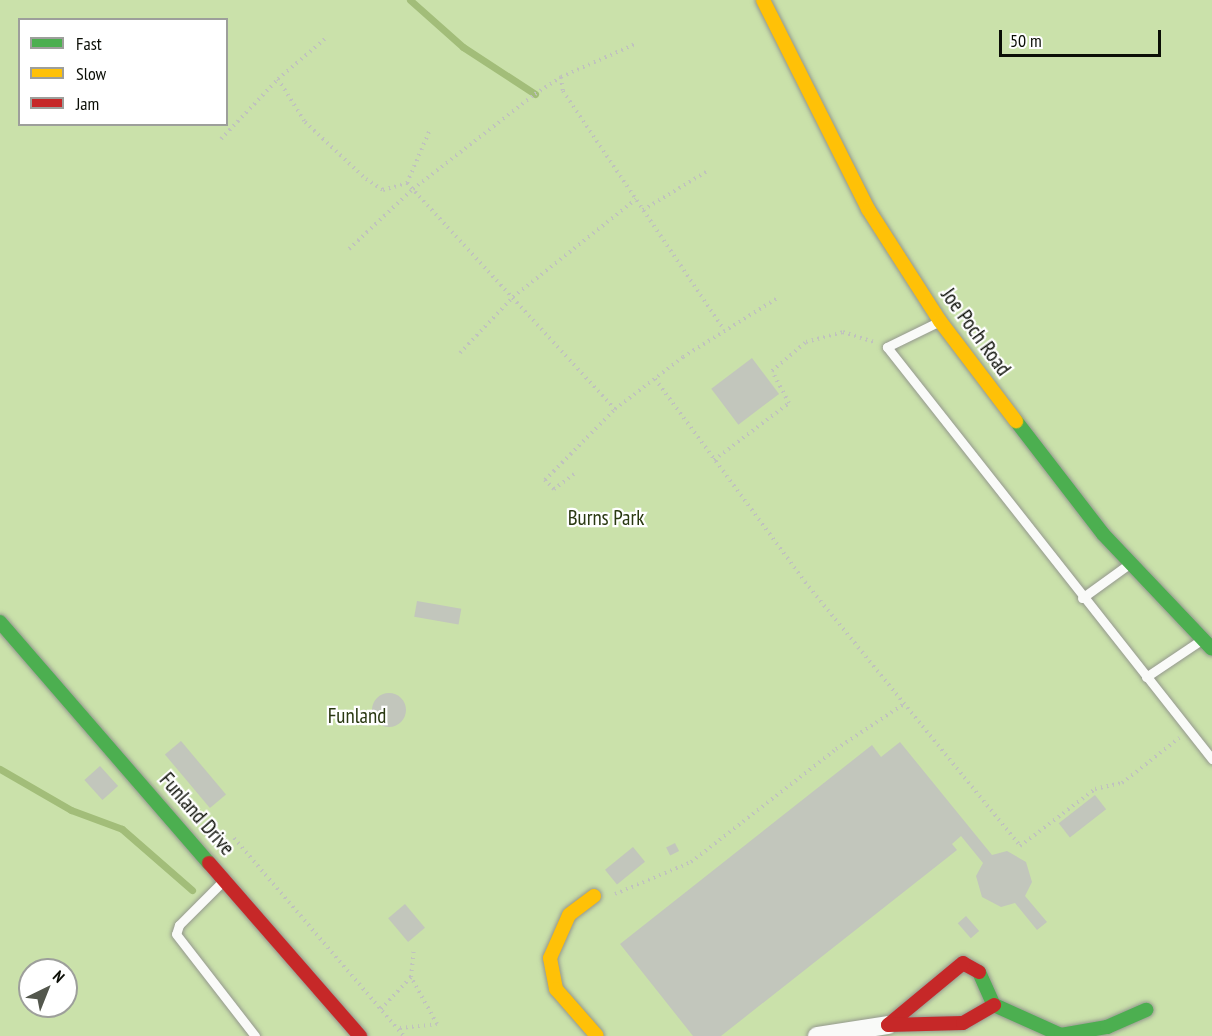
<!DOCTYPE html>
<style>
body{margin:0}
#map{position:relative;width:1212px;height:1036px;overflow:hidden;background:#d9dfd2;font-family:"PT Sans Narrow",sans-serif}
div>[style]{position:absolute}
.green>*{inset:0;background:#cae1aa}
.stream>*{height:7px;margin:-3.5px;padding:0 3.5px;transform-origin:3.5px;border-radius:3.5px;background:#a2bd79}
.building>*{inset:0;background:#c2c6bc;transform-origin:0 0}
.round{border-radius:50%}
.path>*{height:4px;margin-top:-2px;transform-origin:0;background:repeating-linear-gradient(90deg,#c0c2be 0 1.5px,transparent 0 6px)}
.roads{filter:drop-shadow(0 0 2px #94988e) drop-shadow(0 0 2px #94988e)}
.lane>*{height:9px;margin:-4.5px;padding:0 4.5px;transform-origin:4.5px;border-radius:4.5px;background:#f9faf8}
.street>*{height:18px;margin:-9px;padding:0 9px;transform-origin:9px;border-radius:9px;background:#f9faf8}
.fast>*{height:14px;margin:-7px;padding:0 7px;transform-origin:7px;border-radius:7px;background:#4caf50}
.slow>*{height:14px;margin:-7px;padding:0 7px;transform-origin:7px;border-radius:7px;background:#ffc107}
.jam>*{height:14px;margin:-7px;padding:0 7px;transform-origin:7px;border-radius:7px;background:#c62828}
span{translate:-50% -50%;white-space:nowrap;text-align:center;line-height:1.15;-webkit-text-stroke:4.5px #fff;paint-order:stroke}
.street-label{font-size:21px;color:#0b0e06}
.park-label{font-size:21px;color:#293811}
.legend{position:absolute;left:18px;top:18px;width:210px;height:108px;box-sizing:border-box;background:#fff;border:2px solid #9d9f9b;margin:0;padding:8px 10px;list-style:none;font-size:18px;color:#0b0e06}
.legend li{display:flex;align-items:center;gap:12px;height:30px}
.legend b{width:30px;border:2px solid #9d9f9b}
.north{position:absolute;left:18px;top:958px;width:60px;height:60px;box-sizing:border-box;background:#fff;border:2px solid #9d9f9b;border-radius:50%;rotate:43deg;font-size:16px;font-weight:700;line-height:24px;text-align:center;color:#0b0e06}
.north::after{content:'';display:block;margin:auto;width:21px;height:27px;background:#53574d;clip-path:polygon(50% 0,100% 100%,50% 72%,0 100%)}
.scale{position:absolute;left:999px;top:30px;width:162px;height:27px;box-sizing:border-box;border:3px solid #0b0e06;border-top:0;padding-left:8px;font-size:18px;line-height:21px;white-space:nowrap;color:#0b0e06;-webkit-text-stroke:4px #fff;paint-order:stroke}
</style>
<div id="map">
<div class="green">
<i style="clip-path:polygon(evenodd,0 0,1212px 0,1212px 1036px,0 1036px,0 0,20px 20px,226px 20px,226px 124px,20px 124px,20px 20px,0 0,30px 970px,66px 970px,66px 1006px,30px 1006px,30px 970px)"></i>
</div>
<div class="stream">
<i style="left:410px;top:0;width:71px;rotate:41.6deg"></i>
<i style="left:463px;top:47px;width:86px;rotate:33.1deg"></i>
<i style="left:0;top:769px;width:82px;rotate:30deg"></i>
<i style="left:71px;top:810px;width:54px;rotate:20.4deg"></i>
<i style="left:122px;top:829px;width:93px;rotate:41.1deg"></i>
</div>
<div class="building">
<i style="left:752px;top:358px;width:45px;height:51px;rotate:53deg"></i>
<i style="left:417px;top:601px;width:45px;height:16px;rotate:10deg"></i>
<i class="round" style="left:372px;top:693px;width:34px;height:34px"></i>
<i style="left:181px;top:741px;width:70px;height:21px;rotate:50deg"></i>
<i style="clip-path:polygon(900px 742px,992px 855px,1007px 851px,1026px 862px,1032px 882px,1025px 896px,1047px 922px,1037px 930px,1015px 903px,1001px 907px,982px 897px,976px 876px,983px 863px,961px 836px,952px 844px,957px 850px,721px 1036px,693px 1036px,620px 944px,872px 745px,881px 757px)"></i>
<i style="left:100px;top:766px;width:27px;height:21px;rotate:48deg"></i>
<i style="left:1095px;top:795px;width:18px;height:46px;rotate:52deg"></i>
<i style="left:675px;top:843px;width:9px;height:10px;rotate:63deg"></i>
<i style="left:633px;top:847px;width:19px;height:36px;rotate:51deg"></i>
<i style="left:405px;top:904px;width:31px;height:22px;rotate:50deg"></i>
<i style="left:966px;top:916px;width:20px;height:11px;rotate:49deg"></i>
</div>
<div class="path">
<i style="left:561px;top:77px;width:14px;rotate:82deg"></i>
<i style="left:563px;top:91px;width:288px;rotate:56deg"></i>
<i style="left:278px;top:79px;width:51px;rotate:57.9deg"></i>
<i style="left:305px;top:122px;width:83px;rotate:43.1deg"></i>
<i style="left:366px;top:179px;width:20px;rotate:33deg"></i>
<i style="left:383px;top:190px;width:25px;rotate:-16deg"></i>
<i style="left:407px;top:183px;width:307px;rotate:47.4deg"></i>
<i style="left:221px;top:139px;width:83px;rotate:-46.5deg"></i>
<i style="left:278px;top:79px;width:65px;rotate:-40.6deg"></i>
<i style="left:407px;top:183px;width:56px;rotate:-66.7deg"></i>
<i style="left:643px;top:210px;width:77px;rotate:-31.2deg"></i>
<i style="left:349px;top:249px;width:88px;rotate:-43.2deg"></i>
<i style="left:413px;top:189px;width:155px;rotate:-37.9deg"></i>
<i style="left:535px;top:94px;width:31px;rotate:-33deg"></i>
<i style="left:561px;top:77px;width:81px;rotate:-24deg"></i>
<i style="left:460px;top:353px;width:77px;rotate:-46.6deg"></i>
<i style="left:513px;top:297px;width:157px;rotate:-38.5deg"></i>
<i style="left:655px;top:379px;width:252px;rotate:53.5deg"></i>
<i style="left:805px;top:582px;width:340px;rotate:50.8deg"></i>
<i style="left:1020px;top:846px;width:94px;rotate:-37.2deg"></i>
<i style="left:1095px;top:789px;width:28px;rotate:-13deg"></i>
<i style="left:1122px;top:783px;width:73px;rotate:-38.3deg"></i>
<i style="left:714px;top:460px;width:94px;rotate:-37.2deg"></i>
<i style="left:789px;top:403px;width:36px;rotate:-118deg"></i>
<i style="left:772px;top:371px;width:45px;rotate:-40.5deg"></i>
<i style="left:806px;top:342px;width:38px;rotate:-15deg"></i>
<i style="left:843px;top:332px;width:33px;rotate:18deg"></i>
<i style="left:574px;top:474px;width:25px;rotate:143deg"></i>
<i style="left:554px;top:489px;width:13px;rotate:-135deg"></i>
<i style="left:545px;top:480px;width:100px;rotate:-45.4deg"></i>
<i style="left:615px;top:409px;width:86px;rotate:-37.4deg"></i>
<i style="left:683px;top:357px;width:113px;rotate:-32deg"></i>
<i style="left:234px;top:838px;width:261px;rotate:49.4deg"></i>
<i style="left:615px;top:894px;width:82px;rotate:-22.8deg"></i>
<i style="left:691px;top:862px;width:184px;rotate:-37.9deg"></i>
<i style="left:836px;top:749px;width:82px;rotate:-33.5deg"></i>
<i style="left:381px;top:1009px;width:44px;rotate:-46.8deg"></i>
<i style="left:400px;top:1028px;width:37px;rotate:-6deg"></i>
<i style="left:437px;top:1024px;width:54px;rotate:-119deg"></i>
<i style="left:411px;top:977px;width:29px;rotate:-84deg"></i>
</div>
<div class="roads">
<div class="lane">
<i style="left:938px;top:322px;width:57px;rotate:153.9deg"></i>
<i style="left:887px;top:347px;width:525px;rotate:51.73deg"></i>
<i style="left:1082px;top:598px;width:58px;rotate:-35.9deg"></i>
<i style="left:1146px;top:677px;width:66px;rotate:-33.9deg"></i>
<i style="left:222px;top:882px;width:61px;rotate:135deg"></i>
<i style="left:179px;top:925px;width:9px;rotate:108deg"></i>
<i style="left:176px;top:934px;width:129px;rotate:52.2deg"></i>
</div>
<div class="street">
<i style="left:817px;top:1036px;width:72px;rotate:-8.8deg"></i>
</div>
<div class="fast">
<i style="left:1016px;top:421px;width:143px;rotate:52.4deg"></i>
<i style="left:1103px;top:534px;width:158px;rotate:46.5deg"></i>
<i style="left:0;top:622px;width:319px;rotate:49.1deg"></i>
<i style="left:979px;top:972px;width:36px;rotate:66deg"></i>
<i style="left:994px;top:1005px;width:73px;rotate:24.1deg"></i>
<i style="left:1061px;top:1035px;width:47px;rotate:-9.9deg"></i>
<i style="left:1107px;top:1027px;width:43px;rotate:-23.6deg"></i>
</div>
<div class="slow">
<i style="left:763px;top:0;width:234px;rotate:63.3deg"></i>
<i style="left:868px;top:209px;width:133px;rotate:57.3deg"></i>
<i style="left:940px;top:321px;width:126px;rotate:52.8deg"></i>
<i style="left:594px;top:896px;width:31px;rotate:143deg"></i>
<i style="left:569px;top:915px;width:47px;rotate:113.8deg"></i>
<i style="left:550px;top:958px;width:32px;rotate:79deg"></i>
<i style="left:556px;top:989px;width:62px;rotate:48.9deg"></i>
</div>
<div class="jam">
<i style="left:209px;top:863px;width:230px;rotate:48.9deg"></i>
<i style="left:979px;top:972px;width:18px;rotate:-151deg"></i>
<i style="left:963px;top:963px;width:97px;rotate:140.4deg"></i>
<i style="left:888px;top:1025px;width:75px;rotate:-1.5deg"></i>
<i style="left:963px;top:1023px;width:36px;rotate:-30deg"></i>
</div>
</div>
<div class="street-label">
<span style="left:976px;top:332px;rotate:54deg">Joe Poch Road</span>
<span style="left:197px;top:814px;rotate:49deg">Funland Drive</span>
</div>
<div class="park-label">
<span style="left:606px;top:518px">Burns Park</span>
<span style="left:357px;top:716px">Funland</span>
</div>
<ul class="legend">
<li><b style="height:8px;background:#4caf50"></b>Fast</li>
<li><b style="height:8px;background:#ffc107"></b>Slow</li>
<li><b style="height:8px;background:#c62828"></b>Jam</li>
</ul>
<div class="north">N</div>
<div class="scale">50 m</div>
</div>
